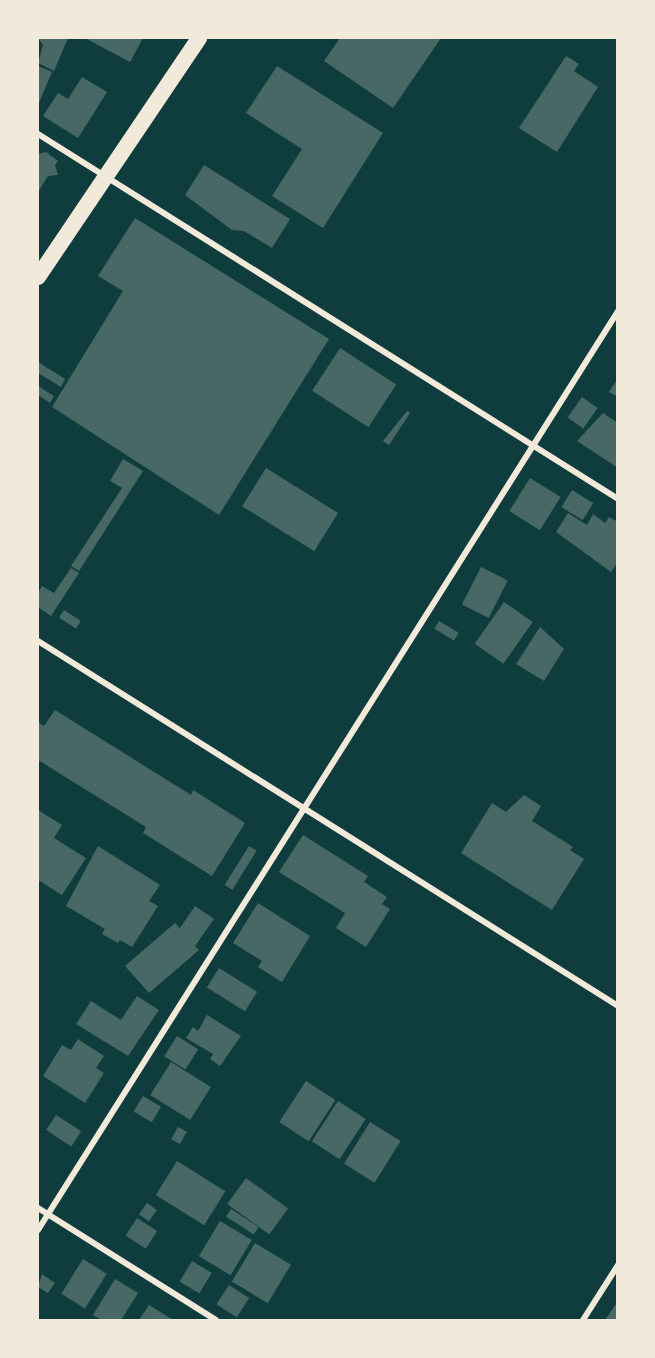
<!DOCTYPE html>
<style>
body{margin:0}
#map{position:relative;width:655px;height:1358px;overflow:hidden;background:#0f3d3e;font-family:Roboto,sans-serif}
div>[style]{position:absolute}
.building>*{inset:0;background:#486865;transform-origin:0 0}
.minor>*{height:6px;margin:-3px;padding:0 3px;transform-origin:3px;border-radius:3px;background:#f1e9da}
.trunk>*{height:16px;margin:-8px;padding:0 8px;transform-origin:8px;border-radius:8px;background:#f1e9da}
span{translate:-50% -50%;white-space:nowrap;text-align:center;line-height:1.15;-webkit-text-stroke:5px #f1e9da;paint-order:stroke}
.frame{position:absolute;inset:0;border:39px solid #f1e9da;pointer-events:none}
</style>
<div id="map">
<div class="building">
<i style="clip-path:polygon(38px 38px,68px 38px,54px 71px,38px 63px,43px 45px)"></i>
<i style="clip-path:polygon(85px 38px,143px 38px,130px 62px)"></i>
<i style="clip-path:polygon(340px 38px,441px 38px,393px 108px,324px 61px)"></i>
<i style="clip-path:polygon(566px 56px,579px 64px,574px 71px,598px 87px,557px 152px,519px 128px)"></i>
<i style="clip-path:polygon(38px 66px,52px 72px,38px 105px)"></i>
<i style="clip-path:polygon(277px 66px,383px 133px,323px 228px,272px 196px,302px 149px,246px 113px)"></i>
<i style="clip-path:polygon(82px 77px,107px 92px,78px 138px,43px 116px,58px 93px,68px 99px)"></i>
<i style="clip-path:polygon(46px 152px,58px 161px,55px 165px,58px 175px,48px 176px,38px 192px,38px 154px)"></i>
<i style="clip-path:polygon(204px 165px,290px 219px,272px 248px,244px 231px,232px 230px,185px 195px)"></i>
<i style="clip-path:polygon(135px 218px,329px 339px,219px 515px,52px 407px,123px 291px,98px 276px)"></i>
<i style="left:340px;top:348px;width:67px;height:51px;rotate:33deg"></i>
<i style="clip-path:polygon(38px 362px,65px 379px,61px 387px,38px 373px)"></i>
<i style="clip-path:polygon(618px 378px,618px 397px,609px 392px)"></i>
<i style="clip-path:polygon(38px 386px,54px 396px,50px 403px,38px 395px)"></i>
<i style="left:582px;top:397px;width:19px;height:25px;rotate:35deg"></i>
<i style="clip-path:polygon(407px 411px,410px 413px,389px 445px,383px 441px)"></i>
<i style="clip-path:polygon(603px 413px,618px 423px,618px 468px,577px 441px)"></i>
<i style="clip-path:polygon(123px 459px,143px 471px,79px 571px,71px 566px,122px 488px,110px 481px)"></i>
<i style="left:266px;top:468px;width:85px;height:45px;rotate:32deg"></i>
<i style="left:530px;top:478px;width:36px;height:39px;rotate:32deg"></i>
<i style="left:572px;top:490px;width:25px;height:20px;rotate:32deg"></i>
<i style="clip-path:polygon(568px 513px,587px 525px,593px 514px,605px 523px,609px 517px,618px 522px,618px 562px,611px 572px,556px 532px)"></i>
<i style="left:481px;top:567px;width:30px;height:42px;rotate:27deg"></i>
<i style="clip-path:polygon(71px 568px,79px 573px,51px 616px,38px 607px,38px 593px,42px 586px,54px 593px)"></i>
<i style="left:504px;top:602px;width:35px;height:51px;rotate:35deg"></i>
<i style="left:64px;top:610px;width:20px;height:9px;rotate:33deg"></i>
<i style="left:439px;top:621px;width:23px;height:9px;rotate:31deg"></i>
<i style="clip-path:polygon(540px 627px,564px 649px,544px 681px,516px 664px)"></i>
<i style="clip-path:polygon(55px 710px,191px 795px,193px 790px,245px 823px,212px 876px,143px 833px,146px 827px,38px 760px,38px 722px,44px 726px)"></i>
<i style="clip-path:polygon(524px 795px,541px 806px,532px 821px,573px 847px,570px 850px,584px 859px,552px 910px,461px 853px,492px 803px,506px 812px)"></i>
<i style="clip-path:polygon(38px 810px,62px 825px,54px 838px,86px 858px,62px 895px,38px 880px)"></i>
<i style="clip-path:polygon(303px 835px,368px 876px,364px 882px,387px 897px,382px 904px,390px 909px,366px 947px,336px 928px,345px 913px,279px 872px)"></i>
<i style="clip-path:polygon(98px 846px,160px 885px,149px 901px,158px 906px,132px 947px,120px 940px,118px 943px,102px 934px,105px 929px,66px 906px)"></i>
<i style="left:249px;top:846px;width:9px;height:46px;rotate:32deg"></i>
<i style="clip-path:polygon(258px 903px,310px 936px,282px 982px,258px 967px,262px 961px,233px 943px)"></i>
<i style="clip-path:polygon(195px 906px,214px 919px,195px 946px,199px 950px,149px 993px,125px 966px,175px 923px,180px 928px)"></i>
<i style="left:219px;top:968px;width:45px;height:23px;rotate:32deg"></i>
<i style="clip-path:polygon(137px 996px,159px 1010px,128px 1056px,76px 1024px,91px 1001px,121px 1020px)"></i>
<i style="clip-path:polygon(207px 1015px,241px 1036px,220px 1066px,210px 1059px,213px 1054px,186px 1038px,193px 1027px,198px 1031px)"></i>
<i style="left:177px;top:1036px;width:25px;height:24px;rotate:32deg"></i>
<i style="clip-path:polygon(78px 1039px,104px 1056px,96px 1068px,104px 1073px,85px 1103px,43px 1076px,62px 1045px,71px 1050px)"></i>
<i style="left:171px;top:1062px;width:47px;height:39px;rotate:32deg"></i>
<i style="left:306px;top:1081px;width:35px;height:49px;rotate:33deg"></i>
<i style="left:143px;top:1096px;width:21px;height:18px;rotate:31deg"></i>
<i style="left:338px;top:1101px;width:33px;height:48px;rotate:33deg"></i>
<i style="left:56px;top:1115px;width:30px;height:18px;rotate:33deg"></i>
<i style="left:370px;top:1122px;width:36px;height:49px;rotate:32deg"></i>
<i style="left:178px;top:1127px;width:10px;height:14px;rotate:29deg"></i>
<i style="left:177px;top:1161px;width:57px;height:40px;rotate:32deg"></i>
<i style="left:246px;top:1178px;width:52px;height:32px;rotate:36deg"></i>
<i style="left:147px;top:1203px;width:12px;height:14px;rotate:35deg"></i>
<i style="left:231px;top:1209px;width:33px;height:9px;rotate:33deg"></i>
<i style="left:137px;top:1218px;width:24px;height:21px;rotate:33deg"></i>
<i style="left:220px;top:1221px;width:37px;height:41px;rotate:31deg"></i>
<i style="left:255px;top:1243px;width:42px;height:45px;rotate:31deg"></i>
<i style="left:83px;top:1259px;width:28px;height:41px;rotate:32deg"></i>
<i style="left:192px;top:1261px;width:23px;height:24px;rotate:31deg"></i>
<i style="clip-path:polygon(42px 1274px,55px 1283px,48px 1293px,38px 1287px)"></i>
<i style="clip-path:polygon(115px 1279px,138px 1293px,121px 1320px,102px 1320px,93px 1315px)"></i>
<i style="left:229px;top:1285px;width:24px;height:23px;rotate:33deg"></i>
<i style="clip-path:polygon(618px 1301px,618px 1320px,605px 1320px)"></i>
<i style="clip-path:polygon(149px 1305px,173px 1320px,139px 1320px)"></i>
</div>
<div class="minor">
<i style="left:38px;top:134px;width:685px;rotate:32.18deg"></i>
<i style="left:38px;top:641px;width:685px;rotate:32.18deg"></i>
<i style="left:38px;top:1208px;width:210px;rotate:32.2deg"></i>
<i style="left:38px;top:1230px;width:1087px;rotate:-57.74deg"></i>
<i style="left:583px;top:1320px;width:65px;rotate:-57.5deg"></i>
</div>
<div class="trunk">
<i style="left:38px;top:277px;width:288px;rotate:-56deg"></i>
</div>
<div class="frame"></div>
</div>
